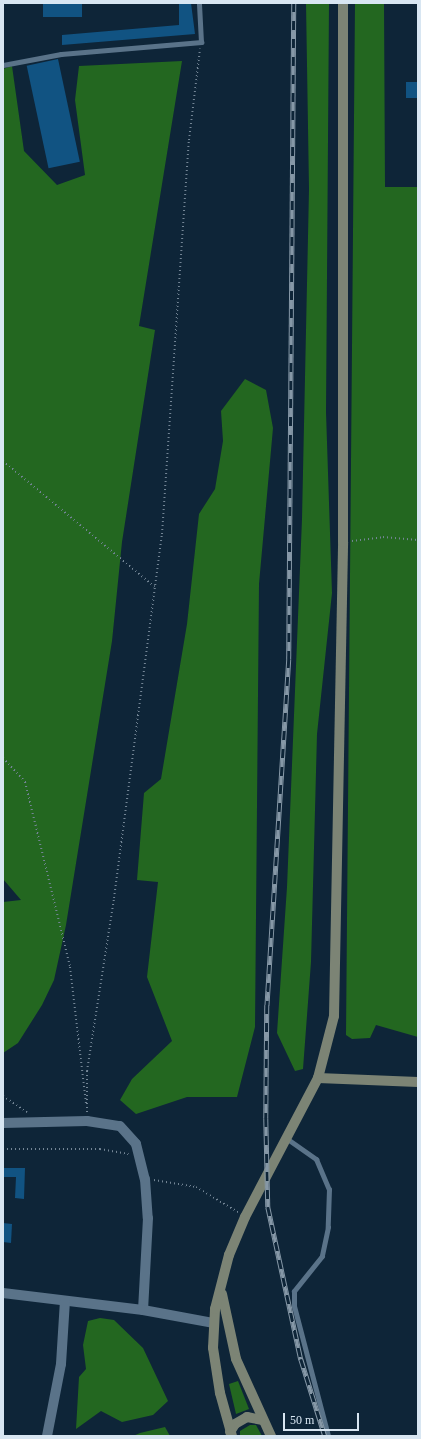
<!DOCTYPE html>
<style>
body{margin:0}
#map{position:relative;width:421px;height:1439px;overflow:hidden;background:#0e2538;font-family:"Times New Roman",serif}
div>[style]{position:absolute}
.forest>*{inset:0;background:#236720}
.building>*{inset:0;background:#115382;transform-origin:0 0}
.path>*{height:2px;margin-top:-1px;transform-origin:0;background:repeating-linear-gradient(90deg,#738595 0 1px,transparent 0 4px)}
.lane>*{height:5px;margin:-2.5px;padding:0 2.5px;transform-origin:2.5px;border-radius:2.5px;background:#5a7389}
.street>*{height:10px;margin:-5px;padding:0 5px;transform-origin:5px;border-radius:5px;background:#5a7389}
.secondary>*{height:10px;margin:-5px;padding:0 5px;transform-origin:5px;border-radius:5px;background:#7c8475}
.rail>*{height:4.5px;margin-top:-2.25px;transform-origin:0;background:repeating-linear-gradient(90deg,#0e2538 0 9px,#8698a7 0 18px);box-sizing:border-box;border-block:1px solid #8698a7}
span{translate:-50% -50%;white-space:nowrap;text-align:center;line-height:1.15;-webkit-text-stroke:3.5px #0e2538;paint-order:stroke}
.frame{position:absolute;inset:0;border:4px solid #d8e6f2;pointer-events:none}
.scale{position:absolute;left:283px;top:1413px;width:76px;height:18px;box-sizing:border-box;border:2px solid #d8e6f2;border-top:0;padding-left:5px;font-size:12px;line-height:14px;white-space:nowrap;color:#d8e6f2;-webkit-text-stroke:3px #0e2538;paint-order:stroke}
</style>
<div id="map">
<div class="forest">
<i style="clip-path:polygon(306px 3px,329px 3px,326px 412px,332px 593px,317px 734px,311px 962px,303px 1069px,295px 1071px,277px 1033px,287px 887px,302px 519px,309px 189px)"></i>
<i style="clip-path:polygon(355px 3px,384px 3px,385px 187px,418px 187px,418px 1037px,376px 1025px,370px 1038px,352px 1039px,346px 1035px)"></i>
<i style="clip-path:polygon(182px 61px,139px 326px,155px 330px,122px 542px,112px 641px,66px 925px,54px 980px,42px 1005px,18px 1043px,3px 1053px,3px 902px,21px 900px,3px 879px,3px 69px,12px 66px,24px 151px,57px 185px,85px 175px,75px 100px,79px 66px)"></i>
<i style="clip-path:polygon(245px 379px,266px 390px,273px 428px,259px 584px,255px 1027px,237px 1097px,187px 1097px,136px 1114px,120px 1100px,132px 1079px,172px 1041px,147px 977px,158px 882px,137px 880px,144px 793px,161px 779px,187px 624px,199px 514px,215px 489px,223px 441px,221px 411px)"></i>
<i style="clip-path:polygon(100px 1318px,114px 1320px,143px 1348px,168px 1401px,153px 1415px,122px 1422px,101px 1411px,76px 1429px,79px 1377px,86px 1369px,83px 1345px,88px 1321px)"></i>
<i style="clip-path:polygon(238px 1381px,249px 1409px,236px 1414px,229px 1384px)"></i>
<i style="clip-path:polygon(250px 1425px,256px 1425px,262px 1436px,240px 1436px,240px 1431px)"></i>
<i style="clip-path:polygon(165px 1427px,170px 1436px,133px 1436px,140px 1433px)"></i>
</div>
<div class="building">
<i style="left:43px;top:3px;width:39px;height:14px"></i>
<i style="clip-path:polygon(179px 3px,191px 3px,195px 34px,62px 45px,62px 35px,179px 25px)"></i>
<i style="left:58px;top:59px;width:105px;height:32px;rotate:78deg"></i>
<i style="left:406px;top:82px;width:12px;height:16px"></i>
<i style="clip-path:polygon(3px 1168px,25px 1168px,24px 1199px,15px 1198px,16px 1177px,3px 1177px)"></i>
<i style="clip-path:polygon(3px 1223px,12px 1224px,11px 1243px,3px 1242px)"></i>
</div>
<div class="path">
<i style="left:3px;top:461px;width:197px;rotate:39.7deg"></i>
<i style="left:352px;top:541px;width:31px;rotate:-7deg"></i>
<i style="left:383px;top:537px;width:35px;rotate:5deg"></i>
<i style="left:3px;top:758px;width:33px;rotate:47deg"></i>
<i style="left:25px;top:782px;width:190px;rotate:76.3deg"></i>
<i style="left:70px;top:967px;width:138px;rotate:83.3deg"></i>
<i style="left:3px;top:1096px;width:29px;rotate:34deg"></i>
<i style="left:87px;top:1112px;width:41px;rotate:-90deg"></i>
<i style="left:87px;top:1071px;width:175px;rotate:-81.1deg"></i>
<i style="left:114px;top:898px;width:367px;rotate:-82.5deg"></i>
<i style="left:162px;top:534px;width:395px;rotate:-86.1deg"></i>
<i style="left:189px;top:140px;width:92px;rotate:-83.1deg"></i>
<i style="left:3px;top:1149px;width:97px"></i>
<i style="left:100px;top:1149px;width:29px;rotate:10deg"></i>
<i style="left:154px;top:1180px;width:43px;rotate:9.5deg"></i>
<i style="left:196px;top:1187px;width:49px;rotate:30.8deg"></i>
</div>
<div class="lane">
<i style="left:3px;top:65px;width:59px;rotate:-10.7deg"></i>
<i style="left:61px;top:54px;width:141px;rotate:-4.9deg"></i>
<i style="left:201px;top:42px;width:39px;rotate:-93deg"></i>
<i style="left:286px;top:1138px;width:37px;rotate:35deg"></i>
<i style="left:316px;top:1159px;width:33px;rotate:67deg"></i>
<i style="left:329px;top:1189px;width:38px;rotate:92deg"></i>
<i style="left:328px;top:1227px;width:30px;rotate:102deg"></i>
<i style="left:322px;top:1256px;width:45px;rotate:128.7deg"></i>
<i style="left:294px;top:1291px;width:15px;rotate:90deg"></i>
<i style="left:294px;top:1306px;width:134px;rotate:75.3deg"></i>
</div>
<div class="street">
<i style="left:3px;top:1123px;width:84px;rotate:-1.4deg"></i>
<i style="left:87px;top:1121px;width:33px;rotate:9deg"></i>
<i style="left:120px;top:1126px;width:24px;rotate:48deg"></i>
<i style="left:136px;top:1144px;width:36px;rotate:76deg"></i>
<i style="left:145px;top:1179px;width:39px;rotate:86deg"></i>
<i style="left:148px;top:1218px;width:92px;rotate:93.1deg"></i>
<i style="left:3px;top:1293px;width:141px;rotate:6.9deg"></i>
<i style="left:143px;top:1310px;width:71px;rotate:10.5deg"></i>
<i style="left:47px;top:1436px;width:73px;rotate:-79deg"></i>
<i style="left:61px;top:1364px;width:63px;rotate:-86.4deg"></i>
</div>
<div class="secondary">
<i style="left:318px;top:1078px;width:100px;rotate:2.3deg"></i>
<i style="left:222px;top:1294px;width:66px;rotate:77.8deg"></i>
<i style="left:236px;top:1359px;width:85px;rotate:65.6deg"></i>
<i style="left:230px;top:1432px;width:9px;rotate:-58deg"></i>
<i style="left:235px;top:1424px;width:14px;rotate:-30deg"></i>
<i style="left:247px;top:1417px;width:16px;rotate:11deg"></i>
<i style="left:232px;top:1436px;width:45px;rotate:-105.6deg"></i>
<i style="left:220px;top:1393px;width:46px;rotate:-98.8deg"></i>
<i style="left:213px;top:1348px;width:39px;rotate:-87deg"></i>
<i style="left:215px;top:1309px;width:56px;rotate:-75.5deg"></i>
<i style="left:229px;top:1255px;width:41px;rotate:-67.2deg"></i>
<i style="left:245px;top:1217px;width:157px;rotate:-62.3deg"></i>
<i style="left:318px;top:1078px;width:64px;rotate:-75.5deg"></i>
<i style="left:334px;top:1016px;width:474px;rotate:-88.9deg"></i>
<i style="left:343px;top:542px;width:539px;rotate:-90deg"></i>
</div>
<div class="rail">
<i style="left:294px;top:3px;width:656px;rotate:90.44deg"></i>
<i style="left:289px;top:659px;width:347px;rotate:93.6deg"></i>
<i style="left:267px;top:1005px;width:113px;rotate:90.5deg"></i>
<i style="left:266px;top:1118px;width:89px;rotate:88.7deg"></i>
<i style="left:268px;top:1207px;width:156px;rotate:77.8deg"></i>
<i style="left:301px;top:1359px;width:81px;rotate:72.7deg"></i>
</div>
<div class="frame"></div>
<div class="scale">50 m</div>
</div>
